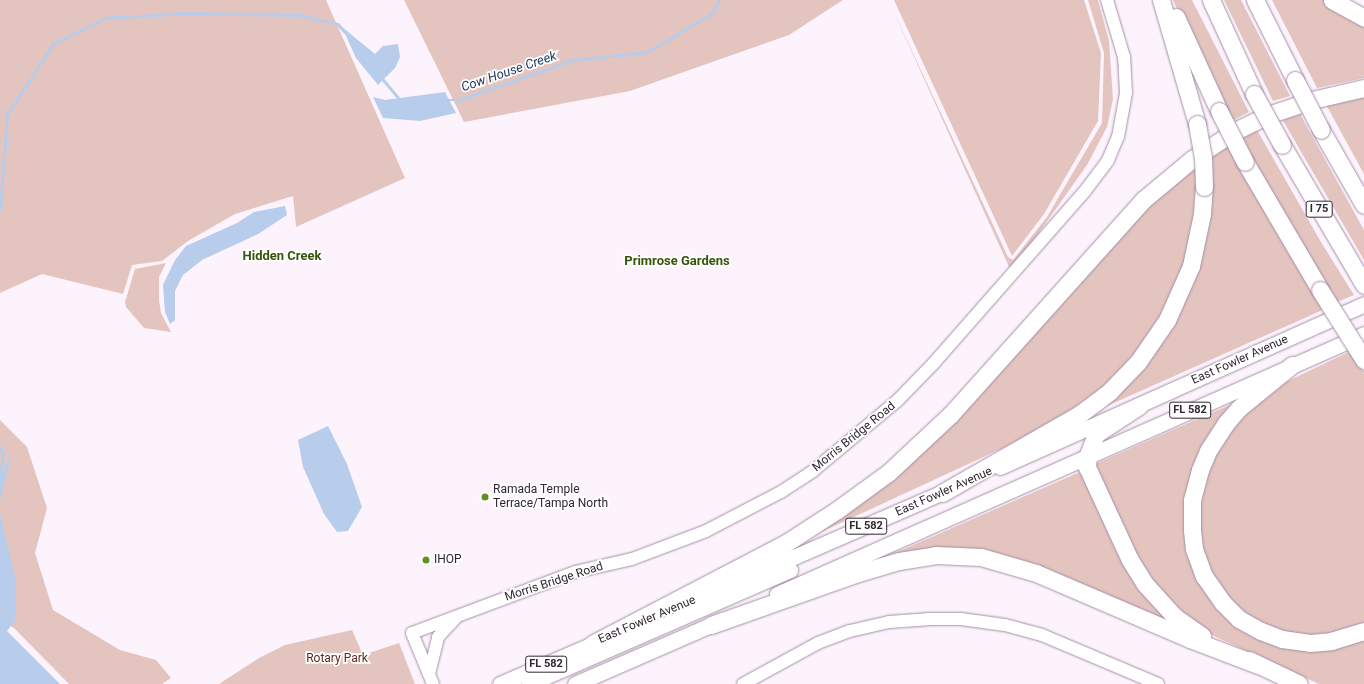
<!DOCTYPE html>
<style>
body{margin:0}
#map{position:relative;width:1364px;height:684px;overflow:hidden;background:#fcf3fd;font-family:Roboto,sans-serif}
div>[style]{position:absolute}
.green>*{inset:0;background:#e4c4be}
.water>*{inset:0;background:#b8cdeb}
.stream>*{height:2.5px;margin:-1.25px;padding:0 1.25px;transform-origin:1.25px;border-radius:1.25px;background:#b8cdeb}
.roads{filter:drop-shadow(0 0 1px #a48fa6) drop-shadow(0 0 1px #a48fa6)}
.tertiary>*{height:12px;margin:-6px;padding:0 6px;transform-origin:6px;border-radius:6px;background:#fff}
.primary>*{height:15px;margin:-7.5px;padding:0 7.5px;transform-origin:7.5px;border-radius:7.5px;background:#fff}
.motorway>*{height:17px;margin:-8.5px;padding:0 8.5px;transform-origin:8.5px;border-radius:8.5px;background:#fff}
.bridges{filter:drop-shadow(0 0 1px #a48fa6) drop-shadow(0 0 1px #a48fa6)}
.motorway-bridge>*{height:17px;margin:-8.5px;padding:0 8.5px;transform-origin:8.5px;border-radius:8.5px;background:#fff}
.dots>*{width:11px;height:11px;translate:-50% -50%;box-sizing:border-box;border:2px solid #fff;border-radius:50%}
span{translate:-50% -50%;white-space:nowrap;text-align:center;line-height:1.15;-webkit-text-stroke:3.5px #fff;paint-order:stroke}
.shield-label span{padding:1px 3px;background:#fff;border:1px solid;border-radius:3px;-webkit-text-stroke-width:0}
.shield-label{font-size:11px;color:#302730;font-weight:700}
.street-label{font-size:12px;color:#302730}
.poi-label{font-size:12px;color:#302730}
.left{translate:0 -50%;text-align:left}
.park-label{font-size:12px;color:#5b2820}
.water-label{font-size:13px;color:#1b365e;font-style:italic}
.neighbourhood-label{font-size:13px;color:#37540e;font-weight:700}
</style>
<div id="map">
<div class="green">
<i style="clip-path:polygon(0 0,326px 0,405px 178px,296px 227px,293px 196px,235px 214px,188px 241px,162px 261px,132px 265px,123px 294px,42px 274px,0 293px)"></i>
<i style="clip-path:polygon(404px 0,843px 0,789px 35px,630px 91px,464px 122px)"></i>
<i style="clip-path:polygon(894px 0,1084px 0,1101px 53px,1098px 121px,1044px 214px,1012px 256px)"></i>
<i style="clip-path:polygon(1088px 0,1098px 0,1109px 41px,1113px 99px,1107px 127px,1087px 165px,1031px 244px,1010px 269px,891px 6px,1008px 257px,1013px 260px,1047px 217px,1102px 123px,1104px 53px)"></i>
<i style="clip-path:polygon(1173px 0,1192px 0,1249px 112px,1230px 122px)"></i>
<i style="clip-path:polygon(1224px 0,1241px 0,1290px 96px,1273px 101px)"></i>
<i style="clip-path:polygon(1272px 0,1325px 0,1364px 23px,1364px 78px,1317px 88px)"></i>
<i style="clip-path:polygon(1364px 93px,1364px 174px,1324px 101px)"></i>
<i style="clip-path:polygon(1299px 112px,1364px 230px,1364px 260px,1282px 119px)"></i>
<i style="clip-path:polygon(1257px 130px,1321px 242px,1354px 295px,1335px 303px,1239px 140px)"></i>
<i style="clip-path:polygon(1228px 144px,1325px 309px,1098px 410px,1171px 322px,1208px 158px)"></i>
<i style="clip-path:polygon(1197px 162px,1193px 224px,1184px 265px,1162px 317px,1120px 374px,1046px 428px,817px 534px,815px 530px,837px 518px,1132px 220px)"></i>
<i style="clip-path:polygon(166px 263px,159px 277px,159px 300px,161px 313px,171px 332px,144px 328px,126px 307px,125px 302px,135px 269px)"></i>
<i style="clip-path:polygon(1351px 351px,1364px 372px,1364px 626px,1344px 633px,1291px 636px,1244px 617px,1207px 574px,1194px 520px,1213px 449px,1265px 392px)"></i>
<i style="clip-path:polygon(1232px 404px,1204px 448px,1194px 564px,1259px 634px,1364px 635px,1364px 684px,1319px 684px,1218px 638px,1195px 627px,1151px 587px,1093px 465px)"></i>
<i style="clip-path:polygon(0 420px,27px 447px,47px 508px,35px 553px,53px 610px,120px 650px,156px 660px,171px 678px,162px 684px,69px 684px,14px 628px,0 620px)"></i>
<i style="clip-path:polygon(1080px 472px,1177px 624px,1017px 561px,893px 554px)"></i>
<i style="clip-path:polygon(352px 630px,363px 655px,399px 643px,415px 684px,219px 684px,259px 658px,285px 645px)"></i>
</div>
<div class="water">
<i style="clip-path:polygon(342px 27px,375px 54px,383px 46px,398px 44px,400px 57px,395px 68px,378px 85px,356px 58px)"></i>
<i style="clip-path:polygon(445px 92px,456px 113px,420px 121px,383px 118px,373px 97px,385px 100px)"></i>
<i style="clip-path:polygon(285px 206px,287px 215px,258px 234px,202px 260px,183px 275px,175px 291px,175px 320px,170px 324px,165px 312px,163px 285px,175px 260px,186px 246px,237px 223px,254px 212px)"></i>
<i style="clip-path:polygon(328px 426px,347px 464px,362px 507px,348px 531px,337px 532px,324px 514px,303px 467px,298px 440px)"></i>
<i style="clip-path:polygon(12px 455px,0 500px,0 476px)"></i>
<i style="clip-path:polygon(0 513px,16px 581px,16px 619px,7px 631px,60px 684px,0 684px)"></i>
</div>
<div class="stream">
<i style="left:381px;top:77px;width:31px;rotate:50deg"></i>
<i style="left:447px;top:100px;width:12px"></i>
<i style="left:459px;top:100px;width:121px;rotate:-19.3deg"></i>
<i style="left:573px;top:60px;width:74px;rotate:-6.2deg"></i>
<i style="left:647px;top:52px;width:74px;rotate:-30.7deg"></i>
<i style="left:711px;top:14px;width:16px;rotate:-60deg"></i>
<i style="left:0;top:210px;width:95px;rotate:-85.8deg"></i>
<i style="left:7px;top:115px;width:85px;rotate:-57.1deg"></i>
<i style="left:53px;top:44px;width:58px;rotate:-26.6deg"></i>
<i style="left:105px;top:18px;width:80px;rotate:-3.6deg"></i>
<i style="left:185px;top:13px;width:114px;rotate:1deg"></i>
<i style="left:299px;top:15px;width:40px;rotate:13deg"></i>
<i style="left:338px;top:24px;width:11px;rotate:49deg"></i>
<i style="left:0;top:446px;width:10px;rotate:66deg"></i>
<i style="left:4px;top:455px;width:19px;rotate:102deg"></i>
</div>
<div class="roads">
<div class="tertiary">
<i style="left:429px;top:674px;width:38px;rotate:-76deg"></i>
<i style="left:438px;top:637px;width:26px;rotate:-47deg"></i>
<i style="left:433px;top:684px;width:55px;rotate:-112.4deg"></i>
<i style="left:412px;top:633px;width:174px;rotate:-20.5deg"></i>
<i style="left:575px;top:572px;width:58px;rotate:-12.8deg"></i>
<i style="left:632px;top:559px;width:79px;rotate:-20.7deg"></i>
<i style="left:706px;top:531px;width:85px;rotate:-27.5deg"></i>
<i style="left:781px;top:492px;width:38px;rotate:-33deg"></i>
<i style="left:813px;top:471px;width:109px;rotate:-39.8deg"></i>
<i style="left:897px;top:401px;width:52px;rotate:-45.8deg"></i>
<i style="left:933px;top:364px;width:230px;rotate:-48.7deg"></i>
<i style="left:1085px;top:191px;width:39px;rotate:-53deg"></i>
<i style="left:1108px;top:160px;width:25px;rotate:-67deg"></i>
<i style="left:1118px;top:137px;width:45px;rotate:-79.7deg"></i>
<i style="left:1126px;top:93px;width:36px;rotate:-93deg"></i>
<i style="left:1124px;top:57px;width:59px;rotate:-106.6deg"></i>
<i style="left:743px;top:684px;width:85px;rotate:-28.7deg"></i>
<i style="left:818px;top:643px;width:34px;rotate:-21deg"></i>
<i style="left:850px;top:631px;width:40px;rotate:-13deg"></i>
<i style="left:889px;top:622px;width:39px;rotate:-4deg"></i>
<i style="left:928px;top:619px;width:33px"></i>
<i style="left:961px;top:619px;width:44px;rotate:7.8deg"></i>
<i style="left:1005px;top:625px;width:38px;rotate:15deg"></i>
<i style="left:1042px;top:635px;width:126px;rotate:22.9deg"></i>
</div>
<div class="primary">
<i style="left:1000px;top:467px;width:399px;rotate:-24.1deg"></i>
<i style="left:777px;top:594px;width:642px;rotate:-23.89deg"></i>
<i style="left:681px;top:606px;width:296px;rotate:-23.5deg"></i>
<i style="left:500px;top:684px;width:111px;rotate:-23.3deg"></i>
<i style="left:529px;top:684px;width:285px;rotate:-23.6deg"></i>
<i style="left:575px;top:684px;width:160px;rotate:-23.5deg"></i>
</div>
<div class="motorway">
<i style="left:1161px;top:0;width:129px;rotate:73.8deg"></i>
<i style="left:1211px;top:0;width:103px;rotate:65.4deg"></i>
<i style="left:1255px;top:0;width:89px;rotate:63.4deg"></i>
<i style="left:1332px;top:0;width:37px;rotate:29deg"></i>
<i style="left:1176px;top:17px;width:103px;rotate:65.4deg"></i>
<i style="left:1321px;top:130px;width:86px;rotate:60.2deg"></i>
<i style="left:1282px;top:145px;width:162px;rotate:59.6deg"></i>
<i style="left:1245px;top:162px;width:148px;rotate:59.6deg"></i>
<i style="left:1292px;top:365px;width:68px;rotate:140.9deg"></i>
<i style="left:1239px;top:408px;width:20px;rotate:131deg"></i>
<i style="left:1226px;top:423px;width:33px;rotate:123deg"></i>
<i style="left:1208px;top:451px;width:21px;rotate:113deg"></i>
<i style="left:1200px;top:470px;width:31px;rotate:105deg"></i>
<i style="left:1192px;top:500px;width:30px;rotate:90deg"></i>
<i style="left:1192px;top:530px;width:19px;rotate:84deg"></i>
<i style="left:1194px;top:549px;width:29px;rotate:70deg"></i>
<i style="left:1204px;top:576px;width:32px;rotate:55deg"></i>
<i style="left:1222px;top:602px;width:24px;rotate:45deg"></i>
<i style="left:1239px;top:619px;width:25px;rotate:29deg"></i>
<i style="left:1261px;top:631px;width:22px;rotate:21deg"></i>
<i style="left:1282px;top:639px;width:28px;rotate:8deg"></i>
<i style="left:1310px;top:643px;width:21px;rotate:-5deg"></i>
<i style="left:1331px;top:641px;width:34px;rotate:-17deg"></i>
<i style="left:1139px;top:406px;width:51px;rotate:146.9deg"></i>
<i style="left:1096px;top:434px;width:22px;rotate:111deg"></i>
<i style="left:1088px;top:455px;width:12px;rotate:95deg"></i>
<i style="left:1087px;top:467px;width:102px;rotate:65.2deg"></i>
<i style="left:1130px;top:560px;width:28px;rotate:58deg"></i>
<i style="left:1145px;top:584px;width:45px;rotate:47.7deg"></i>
<i style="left:1175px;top:617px;width:33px;rotate:35deg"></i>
<i style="left:942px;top:493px;width:159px;rotate:-29.8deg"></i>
<i style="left:1080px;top:414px;width:38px;rotate:-37deg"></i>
<i style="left:1110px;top:391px;width:40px;rotate:-46deg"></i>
<i style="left:1138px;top:362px;width:51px;rotate:-55.4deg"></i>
<i style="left:1167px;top:320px;width:59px;rotate:-66deg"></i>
<i style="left:1191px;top:266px;width:53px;rotate:-78.1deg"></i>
<i style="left:1202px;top:214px;width:27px;rotate:-86deg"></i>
<i style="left:711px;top:625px;width:156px;rotate:-19.5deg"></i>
<i style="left:858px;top:573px;width:43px;rotate:-16.3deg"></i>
<i style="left:899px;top:561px;width:36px;rotate:-9deg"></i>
<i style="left:935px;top:555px;width:46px;rotate:2.5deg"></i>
<i style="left:981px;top:557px;width:57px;rotate:16.2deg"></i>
<i style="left:1036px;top:573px;width:168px;rotate:23.2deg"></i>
<i style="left:1190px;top:639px;width:73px;rotate:20.9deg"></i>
<i style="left:592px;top:644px;width:219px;rotate:-27.5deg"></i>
<i style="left:786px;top:543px;width:61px;rotate:-32.9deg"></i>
<i style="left:837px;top:510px;width:63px;rotate:-36deg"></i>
<i style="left:888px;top:473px;width:86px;rotate:-43.1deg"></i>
<i style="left:951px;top:414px;width:288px;rotate:-48.1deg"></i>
<i style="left:1143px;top:200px;width:64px;rotate:-39.9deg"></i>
<i style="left:1192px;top:159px;width:51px;rotate:-33.1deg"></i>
<i style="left:1235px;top:131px;width:37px;rotate:-26deg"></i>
<i style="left:1268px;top:115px;width:46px;rotate:-18.8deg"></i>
<i style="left:1312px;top:100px;width:53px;rotate:-13deg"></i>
<i style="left:1249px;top:660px;width:55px;rotate:25.6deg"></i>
</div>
</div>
<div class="bridges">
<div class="motorway-bridge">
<i style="left:1295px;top:80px;width:56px;rotate:62.5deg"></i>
<i style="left:1254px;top:94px;width:58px;rotate:61.2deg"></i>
<i style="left:1219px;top:111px;width:57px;rotate:63deg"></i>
<i style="left:1197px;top:124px;width:34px;rotate:80deg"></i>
<i style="left:1203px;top:157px;width:30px;rotate:88deg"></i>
<i style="left:1320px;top:290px;width:83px;rotate:57.8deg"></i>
</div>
</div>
<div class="dots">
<i style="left:485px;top:497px;background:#618f22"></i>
<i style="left:426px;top:560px;background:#618f22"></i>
</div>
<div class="shield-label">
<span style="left:1319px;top:209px">I 75</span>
<span style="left:1190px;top:410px">FL 582</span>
<span style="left:866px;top:526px">FL 582</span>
<span style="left:546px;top:664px">FL 582</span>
</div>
<div class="street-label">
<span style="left:1240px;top:360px;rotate:-24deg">East Fowler Avenue</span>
<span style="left:854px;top:437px;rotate:-39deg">Morris Bridge Road</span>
<span style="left:944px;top:492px;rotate:-24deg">East Fowler Avenue</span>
<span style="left:554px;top:582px;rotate:-18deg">Morris Bridge Road</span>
<span style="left:647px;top:620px;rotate:-23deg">East Fowler Avenue</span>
</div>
<div class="poi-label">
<span class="left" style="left:493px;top:497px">Ramada Temple<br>Terrace/Tampa North</span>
<span class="left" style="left:434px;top:560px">IHOP</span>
</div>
<div class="park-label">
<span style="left:337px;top:659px">Rotary Park</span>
</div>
<div class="water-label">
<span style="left:509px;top:72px;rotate:-19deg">Cow House Creek</span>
</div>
<div class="neighbourhood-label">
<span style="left:282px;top:256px">Hidden Creek</span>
<span style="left:677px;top:261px">Primrose Gardens</span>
</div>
</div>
